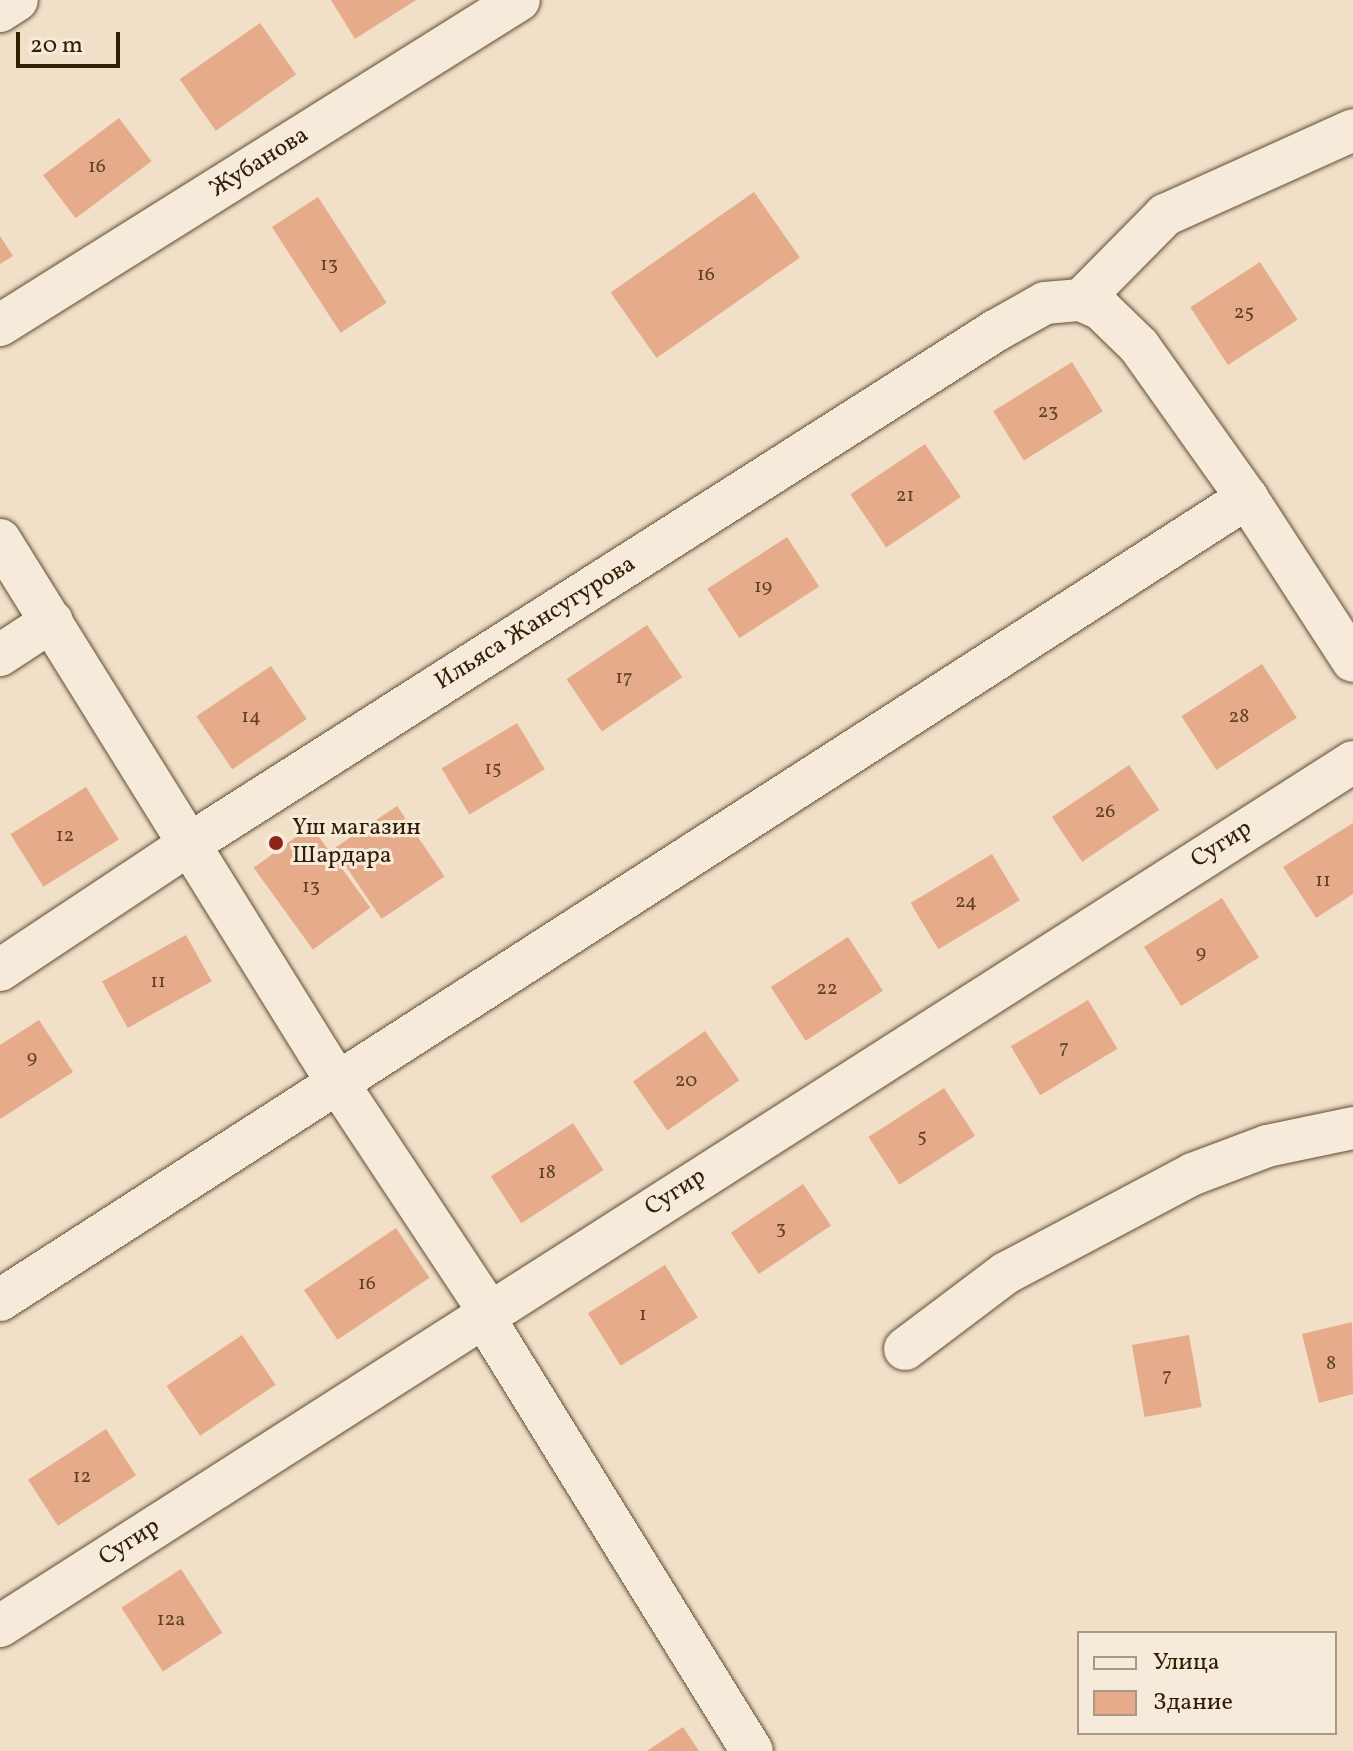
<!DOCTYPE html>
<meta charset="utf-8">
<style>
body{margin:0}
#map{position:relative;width:1353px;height:1751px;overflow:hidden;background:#f1dfc7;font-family:Vollkorn,serif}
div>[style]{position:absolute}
.building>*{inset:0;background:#e6ab8a;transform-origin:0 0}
.roads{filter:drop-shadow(0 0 2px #624e33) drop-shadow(0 0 2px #624e33)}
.street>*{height:42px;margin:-21px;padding:0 21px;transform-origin:21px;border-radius:21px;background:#f6eadb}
.dots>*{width:22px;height:22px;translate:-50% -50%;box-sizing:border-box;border:4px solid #f6eadb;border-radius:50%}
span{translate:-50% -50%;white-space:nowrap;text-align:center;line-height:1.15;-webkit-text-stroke:6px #f6eadb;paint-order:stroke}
.number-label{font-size:20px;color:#5f4124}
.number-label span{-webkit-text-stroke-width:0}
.street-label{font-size:24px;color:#321e02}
.poi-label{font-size:24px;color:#321e02}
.left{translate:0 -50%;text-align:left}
.legend{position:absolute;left:1077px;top:1631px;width:260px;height:104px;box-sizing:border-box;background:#f6eadb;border:2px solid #a89884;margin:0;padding:10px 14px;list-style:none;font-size:24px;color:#321e02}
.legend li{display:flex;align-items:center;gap:16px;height:40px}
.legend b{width:40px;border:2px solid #a89884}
.scale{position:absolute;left:16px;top:32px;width:104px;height:36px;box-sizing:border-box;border:4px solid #321e02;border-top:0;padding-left:10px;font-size:24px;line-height:28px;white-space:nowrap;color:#321e02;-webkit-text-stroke:6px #f6eadb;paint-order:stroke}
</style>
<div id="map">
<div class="building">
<i style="clip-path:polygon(331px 0,416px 0,355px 39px)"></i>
<i style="left:260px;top:23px;width:63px;height:98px;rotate:55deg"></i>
<i style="left:119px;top:118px;width:54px;height:95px;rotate:53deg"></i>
<i style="left:754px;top:192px;width:80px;height:175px;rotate:55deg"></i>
<i style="left:318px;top:197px;width:126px;height:55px;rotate:57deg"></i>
<i style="clip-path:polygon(0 236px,13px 256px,0 264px)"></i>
<i style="left:1260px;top:262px;width:69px;height:83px;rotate:57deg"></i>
<i style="left:1072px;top:362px;width:58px;height:93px;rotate:58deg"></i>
<i style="left:925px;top:444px;width:64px;height:90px;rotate:56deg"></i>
<i style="left:787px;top:537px;width:59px;height:95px;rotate:57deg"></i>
<i style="left:647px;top:625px;width:63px;height:97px;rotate:56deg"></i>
<i style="left:1262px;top:664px;width:64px;height:96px;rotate:57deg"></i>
<i style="left:271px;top:666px;width:64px;height:90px;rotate:56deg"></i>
<i style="left:517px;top:723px;width:54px;height:88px;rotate:59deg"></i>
<i style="left:1129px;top:765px;width:54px;height:93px;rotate:56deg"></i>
<i style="left:86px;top:787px;width:62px;height:89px;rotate:58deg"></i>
<i style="left:397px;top:806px;width:85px;height:76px;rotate:56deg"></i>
<i style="clip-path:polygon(1353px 823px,1353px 894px,1316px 918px,1283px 867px)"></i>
<i style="left:311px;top:826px;width:101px;height:71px;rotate:54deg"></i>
<i style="left:992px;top:854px;width:54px;height:95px;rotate:59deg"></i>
<i style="left:1222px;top:898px;width:70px;height:92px;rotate:58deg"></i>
<i style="left:186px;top:935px;width:53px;height:96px;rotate:61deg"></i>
<i style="left:848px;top:937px;width:64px;height:92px;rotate:57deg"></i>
<i style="left:1088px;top:1000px;width:57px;height:90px;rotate:59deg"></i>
<i style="clip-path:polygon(39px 1020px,73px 1072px,0 1119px,0 1045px)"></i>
<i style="left:705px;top:1031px;width:60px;height:88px;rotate:55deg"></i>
<i style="left:944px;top:1088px;width:57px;height:90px;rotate:57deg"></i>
<i style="left:573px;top:1123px;width:56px;height:98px;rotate:57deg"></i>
<i style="left:803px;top:1184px;width:50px;height:87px;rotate:56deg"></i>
<i style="left:396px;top:1228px;width:60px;height:111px;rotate:56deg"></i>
<i style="left:665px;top:1265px;width:62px;height:91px;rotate:58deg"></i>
<i style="clip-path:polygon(1352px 1322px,1353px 1394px,1319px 1403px,1302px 1334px)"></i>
<i style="left:242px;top:1335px;width:60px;height:91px;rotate:56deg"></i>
<i style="left:1189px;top:1335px;width:73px;height:58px;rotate:80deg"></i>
<i style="left:106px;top:1429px;width:55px;height:93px;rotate:57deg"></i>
<i style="left:181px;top:1569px;width:76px;height:71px;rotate:57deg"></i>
<i style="clip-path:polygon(683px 1727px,699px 1751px,647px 1751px)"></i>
</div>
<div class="roads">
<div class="street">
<i style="left:0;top:11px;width:20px;rotate:-33deg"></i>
<i style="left:1081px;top:300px;width:120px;rotate:-45.3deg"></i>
<i style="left:1165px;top:215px;width:206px;rotate:-24.3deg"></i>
<i style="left:0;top:325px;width:612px;rotate:-32.05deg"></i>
<i style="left:0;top:540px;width:638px;rotate:58.13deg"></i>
<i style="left:337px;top:1082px;width:276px;rotate:56.5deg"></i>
<i style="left:0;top:655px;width:62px;rotate:-33.2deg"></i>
<i style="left:0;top:970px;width:229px;rotate:-33.6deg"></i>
<i style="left:191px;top:843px;width:953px;rotate:-32.49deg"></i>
<i style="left:995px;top:331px;width:57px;rotate:-29.2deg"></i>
<i style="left:1045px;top:303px;width:36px;rotate:-5deg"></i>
<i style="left:1081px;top:300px;width:22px;rotate:24deg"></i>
<i style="left:1101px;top:309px;width:53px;rotate:44.2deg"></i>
<i style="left:1139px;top:346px;width:186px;rotate:54.6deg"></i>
<i style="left:1247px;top:498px;width:194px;rotate:57deg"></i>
<i style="left:0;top:1300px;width:1483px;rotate:-32.75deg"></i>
<i style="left:483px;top:1316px;width:511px;rotate:58.27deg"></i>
<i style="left:905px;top:1349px;width:126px;rotate:-37deg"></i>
<i style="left:1006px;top:1273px;width:212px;rotate:-27.9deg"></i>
<i style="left:1193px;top:1174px;width:79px;rotate:-20.7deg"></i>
<i style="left:1267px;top:1146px;width:88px;rotate:-11.8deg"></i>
<i style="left:0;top:1626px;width:1605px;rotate:-32.56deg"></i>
</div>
</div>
<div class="dots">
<i style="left:276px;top:843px;background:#8f2418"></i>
</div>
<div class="number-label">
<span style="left:97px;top:167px">16</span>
<span style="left:329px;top:265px">13</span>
<span style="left:706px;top:275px">16</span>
<span style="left:1244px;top:313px">25</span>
<span style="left:1048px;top:412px">23</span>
<span style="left:905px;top:496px">21</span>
<span style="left:763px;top:587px">19</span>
<span style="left:624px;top:678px">17</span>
<span style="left:251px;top:717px">14</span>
<span style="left:1239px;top:717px">28</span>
<span style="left:493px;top:769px">15</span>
<span style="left:1105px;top:812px">26</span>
<span style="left:65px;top:836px">12</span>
<span style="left:1323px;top:881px">11</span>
<span style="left:311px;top:887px">13</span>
<span style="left:966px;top:902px">24</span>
<span style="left:1201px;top:953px">9</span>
<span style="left:158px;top:982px">11</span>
<span style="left:827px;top:989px">22</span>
<span style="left:1064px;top:1048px">7</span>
<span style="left:32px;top:1058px">9</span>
<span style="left:686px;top:1081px">20</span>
<span style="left:922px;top:1137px">5</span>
<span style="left:547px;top:1173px">18</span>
<span style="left:781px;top:1229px">3</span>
<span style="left:367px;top:1284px">16</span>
<span style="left:643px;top:1315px">1</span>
<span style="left:1331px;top:1364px">8</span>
<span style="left:1167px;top:1376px">7</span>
<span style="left:82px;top:1477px">12</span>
<span style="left:171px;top:1620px">12а</span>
</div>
<div class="street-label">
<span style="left:260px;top:163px;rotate:-32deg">Жубанова</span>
<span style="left:536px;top:624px;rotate:-32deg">Ильяса Жансугурова</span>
<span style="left:1222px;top:845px;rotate:-33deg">Сугир</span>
<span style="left:676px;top:1193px;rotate:-33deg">Сугир</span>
<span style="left:130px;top:1543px;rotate:-33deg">Сугир</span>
</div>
<div class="poi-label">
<span class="left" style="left:292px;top:843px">Үш магазин<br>Шардара</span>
</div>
<ul class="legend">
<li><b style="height:10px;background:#f6eadb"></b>Улица</li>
<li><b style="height:22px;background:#e6ab8a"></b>Здание</li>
</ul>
<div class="scale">20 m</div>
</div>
